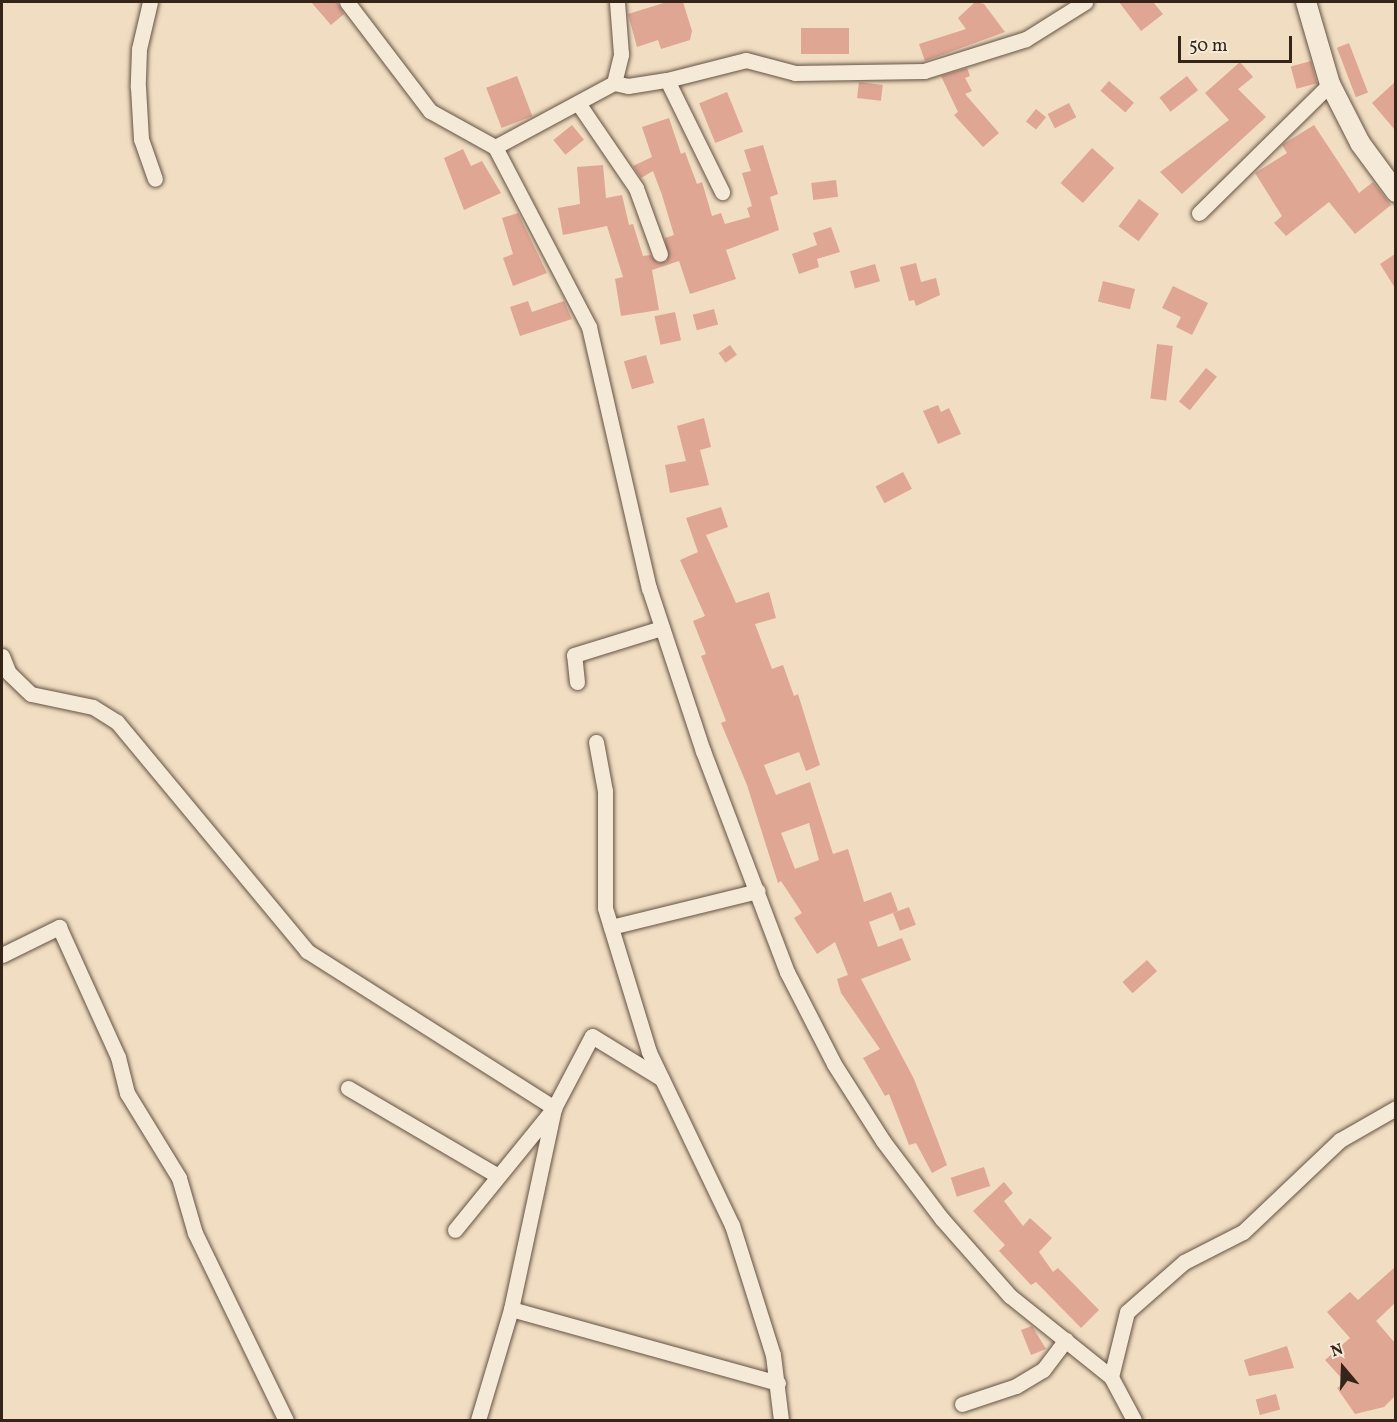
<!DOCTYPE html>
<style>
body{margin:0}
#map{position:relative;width:1397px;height:1422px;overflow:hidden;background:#f0ddc2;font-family:Vollkorn,serif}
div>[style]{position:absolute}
.building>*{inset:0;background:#dfa693;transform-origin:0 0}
.roads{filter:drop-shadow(0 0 2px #645343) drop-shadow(0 0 2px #645343)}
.minor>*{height:15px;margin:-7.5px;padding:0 7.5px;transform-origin:7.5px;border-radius:7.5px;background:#f5e9d7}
.tertiary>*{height:20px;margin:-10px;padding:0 10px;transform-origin:10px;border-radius:10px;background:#f5e9d7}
span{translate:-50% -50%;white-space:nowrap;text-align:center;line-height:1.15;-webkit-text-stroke:5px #f5e9d7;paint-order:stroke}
.frame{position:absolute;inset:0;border:3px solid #352519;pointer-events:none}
.north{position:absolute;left:1313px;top:1338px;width:60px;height:60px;-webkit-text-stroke:4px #f5e9d7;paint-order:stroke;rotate:341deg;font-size:16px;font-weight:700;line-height:24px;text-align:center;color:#352519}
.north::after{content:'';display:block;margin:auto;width:21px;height:27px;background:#352519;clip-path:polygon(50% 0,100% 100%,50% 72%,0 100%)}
.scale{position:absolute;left:1178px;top:36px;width:114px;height:27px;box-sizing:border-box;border:3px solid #352519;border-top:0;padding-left:8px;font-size:18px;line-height:21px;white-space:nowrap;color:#352519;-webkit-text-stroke:4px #f5e9d7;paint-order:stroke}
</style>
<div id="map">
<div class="building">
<i style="clip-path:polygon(311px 2px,337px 2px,344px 14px,331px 25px)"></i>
<i style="clip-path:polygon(667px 2px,683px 2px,692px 31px,690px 40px,661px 49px,658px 40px,637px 47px,628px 14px)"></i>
<i style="clip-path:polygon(975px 2px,984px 4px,1005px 32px,925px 61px,919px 44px,966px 29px,958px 18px)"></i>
<i style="clip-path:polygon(1119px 2px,1153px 2px,1163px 14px,1141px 31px)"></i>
<i style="left:801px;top:28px;width:48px;height:26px"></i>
<i style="left:1349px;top:43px;width:53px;height:13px;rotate:69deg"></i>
<i style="left:1311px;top:61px;width:23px;height:21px;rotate:75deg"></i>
<i style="clip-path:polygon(1240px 62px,1253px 77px,1238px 89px,1266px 117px,1182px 194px,1160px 172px,1229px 120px,1205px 93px)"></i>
<i style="clip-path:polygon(967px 68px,970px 76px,965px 78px,972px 91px,965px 94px,999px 133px,983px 147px,954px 115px,958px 112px,941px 76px)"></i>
<i style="left:517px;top:76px;width:43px;height:33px;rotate:69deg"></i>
<i style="left:1187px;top:76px;width:18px;height:35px;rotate:52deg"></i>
<i style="left:1109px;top:81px;width:33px;height:13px;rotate:41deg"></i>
<i style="left:859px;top:82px;width:24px;height:16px;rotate:7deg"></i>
<i style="clip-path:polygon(1395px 82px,1395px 130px,1372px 103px)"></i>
<i style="left:727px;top:92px;width:43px;height:30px;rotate:68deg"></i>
<i style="left:1069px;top:103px;width:16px;height:24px;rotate:63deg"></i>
<i style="left:1036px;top:109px;width:13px;height:16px;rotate:39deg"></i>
<i style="clip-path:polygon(669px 118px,681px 154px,685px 152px,697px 184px,702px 182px,712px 216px,721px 213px,725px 224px,750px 217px,747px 208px,752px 206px,742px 173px,751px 171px,744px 150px,763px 145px,778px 194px,770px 197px,779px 230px,726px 250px,736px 279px,690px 294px,679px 261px,652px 270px,659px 310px,621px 316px,615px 279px,623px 277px,607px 226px,563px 235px,558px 208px,580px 204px,577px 167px,603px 165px,606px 198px,622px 195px,629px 225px,633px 224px,643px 256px,650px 255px,658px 263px,667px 261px,665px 238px,674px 235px,662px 195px,653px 171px,641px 178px,633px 166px,652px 157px,642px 127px)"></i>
<i style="left:572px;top:125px;width:19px;height:24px;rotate:51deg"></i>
<i style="clip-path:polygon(1314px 125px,1359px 193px,1373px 182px,1391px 205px,1355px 234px,1329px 202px,1286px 236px,1274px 223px,1282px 216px,1255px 173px,1287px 153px,1282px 145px)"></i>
<i style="left:1092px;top:148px;width:30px;height:47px;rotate:42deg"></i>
<i style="clip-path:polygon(463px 149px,471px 166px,482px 161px,501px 193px,464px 210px,444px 158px)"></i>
<i style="left:836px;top:180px;width:17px;height:25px;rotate:83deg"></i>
<i style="left:1139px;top:199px;width:25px;height:34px;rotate:37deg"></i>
<i style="clip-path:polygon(518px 213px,547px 273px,513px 286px,503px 258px,513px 254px,502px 218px)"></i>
<i style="clip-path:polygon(831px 227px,840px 252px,817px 259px,819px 267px,799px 274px,792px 254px,817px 245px,813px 233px)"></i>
<i style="clip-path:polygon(1395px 254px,1395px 288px,1380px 264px)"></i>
<i style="clip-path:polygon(916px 263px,921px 282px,936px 278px,940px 295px,916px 306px,914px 300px,909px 301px,900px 267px)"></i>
<i style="left:875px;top:264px;width:18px;height:26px;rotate:74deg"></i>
<i style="left:1103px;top:281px;width:33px;height:21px;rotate:14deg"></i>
<i style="clip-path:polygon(1173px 286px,1208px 303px,1192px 335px,1176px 327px,1181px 317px,1162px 308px)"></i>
<i style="clip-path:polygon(528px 301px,532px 312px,564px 301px,572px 319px,520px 336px,510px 307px)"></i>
<i style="left:714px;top:309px;width:16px;height:22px;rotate:75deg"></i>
<i style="left:675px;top:312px;width:29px;height:21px;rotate:78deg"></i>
<i style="left:1157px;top:344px;width:16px;height:55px;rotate:7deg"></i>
<i style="left:730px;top:345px;width:12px;height:14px;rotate:55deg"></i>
<i style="left:646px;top:355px;width:29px;height:23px;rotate:74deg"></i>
<i style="left:1206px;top:368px;width:14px;height:43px;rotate:39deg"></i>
<i style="clip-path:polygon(938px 405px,941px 412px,949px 408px,961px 434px,938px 444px,923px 411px)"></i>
<i style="clip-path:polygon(704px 418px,711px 447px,700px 450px,709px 485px,670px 493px,665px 465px,686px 461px,677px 426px)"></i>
<i style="left:903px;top:472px;width:19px;height:31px;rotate:62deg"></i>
<i style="clip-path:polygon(evenodd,721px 507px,728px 527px,706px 535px,736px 603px,769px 592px,776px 618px,755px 624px,772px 669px,783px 665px,794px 696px,798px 694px,820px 765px,806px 771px,799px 752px,764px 765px,776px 795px,810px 782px,833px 854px,848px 849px,864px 902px,891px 892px,898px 911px,869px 922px,878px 947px,902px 938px,911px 960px,861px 979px,914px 1079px,947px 1165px,932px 1173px,916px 1143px,909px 1145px,889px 1094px,885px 1096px,863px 1058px,880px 1049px,841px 993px,837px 979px,848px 975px,835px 942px,817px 954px,794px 918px,802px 913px,781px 881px,778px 883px,747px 785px,721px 723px,726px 721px,701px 656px,706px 654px,693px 621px,705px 616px,680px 560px,698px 552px,686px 518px,721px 507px,809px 823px,819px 860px,795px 869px,781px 833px,809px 823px)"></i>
<i style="left:909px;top:907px;width:19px;height:17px;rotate:69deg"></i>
<i style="left:1147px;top:960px;width:15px;height:33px;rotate:48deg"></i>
<i style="left:984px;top:1167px;width:20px;height:35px;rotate:72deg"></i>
<i style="clip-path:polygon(1004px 1182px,1013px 1193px,1004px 1201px,1023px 1226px,1030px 1218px,1052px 1238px,1039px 1252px,1053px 1272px,1058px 1268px,1099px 1310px,1081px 1328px,1036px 1282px,1031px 1285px,999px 1251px,1005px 1245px,973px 1211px)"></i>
<i style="clip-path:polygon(1395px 1267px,1395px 1303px,1376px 1321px,1395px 1343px,1395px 1396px,1384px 1407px,1355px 1414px,1337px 1388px,1345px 1382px,1325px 1360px,1350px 1338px,1327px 1312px,1350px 1292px,1358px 1300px)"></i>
<i style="clip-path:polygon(1032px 1326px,1046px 1349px,1031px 1355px,1021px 1330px)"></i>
<i style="clip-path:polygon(1287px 1346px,1294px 1368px,1249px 1376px,1244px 1360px)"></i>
<i style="left:1276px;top:1394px;width:16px;height:21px;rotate:75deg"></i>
</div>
<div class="roads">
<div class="minor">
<i style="left:150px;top:2px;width:48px;rotate:103.2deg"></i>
<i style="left:139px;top:49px;width:38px;rotate:92deg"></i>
<i style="left:138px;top:87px;width:52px;rotate:86.7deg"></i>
<i style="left:141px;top:139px;width:42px;rotate:70.7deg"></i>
<i style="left:347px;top:2px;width:137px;rotate:52.7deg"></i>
<i style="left:430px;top:111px;width:74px;rotate:29deg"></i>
<i style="left:495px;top:147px;width:203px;rotate:62.4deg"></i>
<i style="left:589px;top:327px;width:268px;rotate:77.1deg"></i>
<i style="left:649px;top:588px;width:172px;rotate:71.7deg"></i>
<i style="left:703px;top:751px;width:236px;rotate:69.2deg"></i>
<i style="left:787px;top:972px;width:103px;rotate:62.9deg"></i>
<i style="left:834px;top:1064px;width:91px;rotate:57.5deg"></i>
<i style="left:883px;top:1141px;width:98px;rotate:52.9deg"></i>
<i style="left:942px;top:1219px;width:103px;rotate:48.6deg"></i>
<i style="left:1010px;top:1296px;width:129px;rotate:38.7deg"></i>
<i style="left:1111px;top:1377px;width:49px;rotate:61.9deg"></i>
<i style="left:667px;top:80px;width:125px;rotate:63.8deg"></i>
<i style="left:614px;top:83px;width:14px;rotate:12deg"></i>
<i style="left:628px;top:86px;width:39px;rotate:-9deg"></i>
<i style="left:667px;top:80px;width:81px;rotate:-14.2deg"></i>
<i style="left:746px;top:60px;width:51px;rotate:14.9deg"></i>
<i style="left:795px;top:73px;width:129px;rotate:-0.9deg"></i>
<i style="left:924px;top:71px;width:107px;rotate:-17.4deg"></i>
<i style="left:1026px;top:39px;width:70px;rotate:-32.1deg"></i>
<i style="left:578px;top:103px;width:103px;rotate:55.7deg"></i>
<i style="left:636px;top:188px;width:70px;rotate:70deg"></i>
<i style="left:495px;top:147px;width:135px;rotate:-28.3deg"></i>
<i style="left:614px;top:83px;width:30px;rotate:-76deg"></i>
<i style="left:621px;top:54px;width:52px;rotate:-94.4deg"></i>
<i style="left:1199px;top:213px;width:184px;rotate:-44.6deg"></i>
<i style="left:2px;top:656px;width:18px;rotate:68deg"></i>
<i style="left:9px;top:673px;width:30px;rotate:44deg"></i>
<i style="left:31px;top:694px;width:63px;rotate:11.8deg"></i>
<i style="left:93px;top:707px;width:28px;rotate:32deg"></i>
<i style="left:117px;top:722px;width:298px;rotate:50.3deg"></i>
<i style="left:307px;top:951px;width:293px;rotate:32.4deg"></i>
<i style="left:554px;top:1108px;width:157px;rotate:129.1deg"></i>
<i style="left:577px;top:682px;width:27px;rotate:-96deg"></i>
<i style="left:574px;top:655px;width:92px;rotate:-17.1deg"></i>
<i style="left:596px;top:742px;width:50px;rotate:79.6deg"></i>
<i style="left:605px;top:791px;width:117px;rotate:90deg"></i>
<i style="left:605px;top:908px;width:151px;rotate:73deg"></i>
<i style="left:649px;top:1052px;width:192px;rotate:64.4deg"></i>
<i style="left:732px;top:1225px;width:136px;rotate:72.5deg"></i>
<i style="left:773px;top:1355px;width:65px;rotate:83deg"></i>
<i style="left:611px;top:927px;width:151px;rotate:-13.8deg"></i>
<i style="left:2px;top:955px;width:64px;rotate:-26.2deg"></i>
<i style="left:59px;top:927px;width:143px;rotate:65.6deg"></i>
<i style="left:118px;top:1057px;width:37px;rotate:76deg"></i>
<i style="left:127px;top:1093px;width:100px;rotate:58.5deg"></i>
<i style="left:179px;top:1178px;width:57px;rotate:73.8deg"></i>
<i style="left:195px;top:1233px;width:208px;rotate:64.1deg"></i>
<i style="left:348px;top:1088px;width:174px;rotate:30.4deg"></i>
<i style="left:511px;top:1309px;width:277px;rotate:15.5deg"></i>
<i style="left:1111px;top:1377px;width:67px;rotate:-76.2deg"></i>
<i style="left:1127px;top:1312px;width:76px;rotate:-41.3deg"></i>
<i style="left:1184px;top:1262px;width:66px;rotate:-27deg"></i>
<i style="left:1243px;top:1232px;width:134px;rotate:-43.5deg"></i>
<i style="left:1340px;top:1140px;width:64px;rotate:-29.7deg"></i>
<i style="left:962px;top:1404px;width:57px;rotate:-18.4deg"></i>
<i style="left:1016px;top:1386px;width:31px;rotate:-31deg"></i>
<i style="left:1043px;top:1370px;width:38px;rotate:-53deg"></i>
<i style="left:478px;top:1420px;width:116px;rotate:-73.4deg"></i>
<i style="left:511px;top:1309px;width:206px;rotate:-77.9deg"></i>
<i style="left:554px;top:1108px;width:81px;rotate:-62.2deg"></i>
<i style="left:592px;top:1036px;width:82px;rotate:31.6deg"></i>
</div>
<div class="tertiary">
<i style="left:1306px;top:2px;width:85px;rotate:73.7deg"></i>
<i style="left:1330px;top:84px;width:66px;rotate:63deg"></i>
<i style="left:1360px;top:143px;width:61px;rotate:53.7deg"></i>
</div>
</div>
<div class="frame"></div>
<div class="north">N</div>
<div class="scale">50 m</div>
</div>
